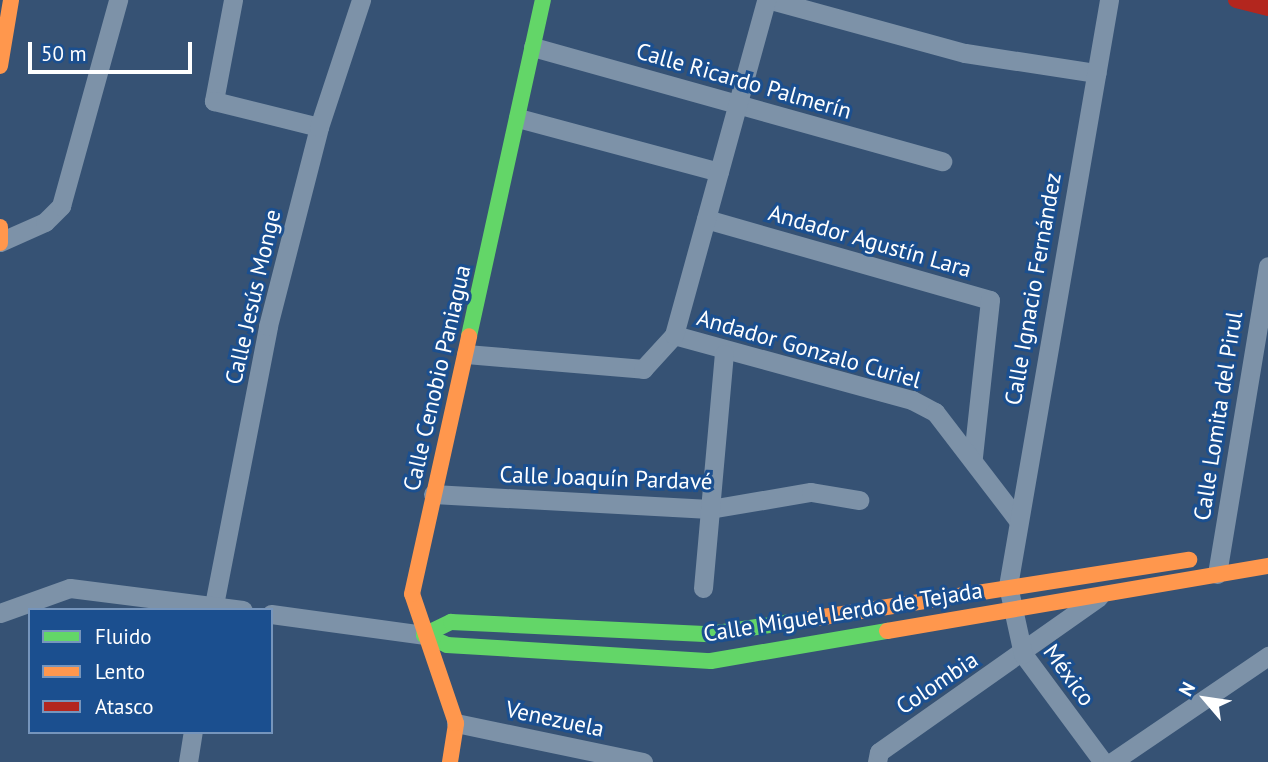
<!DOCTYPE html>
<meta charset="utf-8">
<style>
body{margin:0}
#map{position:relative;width:1268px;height:762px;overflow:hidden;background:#365274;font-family:"PT Sans",sans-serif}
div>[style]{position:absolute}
.street>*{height:19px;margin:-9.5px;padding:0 9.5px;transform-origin:9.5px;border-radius:9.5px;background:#7d92a8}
.fast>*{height:16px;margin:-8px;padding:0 8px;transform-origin:8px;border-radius:8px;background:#63d668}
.slow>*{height:16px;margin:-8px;padding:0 8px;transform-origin:8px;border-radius:8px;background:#ff974d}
.jam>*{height:16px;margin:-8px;padding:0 8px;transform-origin:8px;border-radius:8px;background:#b3261e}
span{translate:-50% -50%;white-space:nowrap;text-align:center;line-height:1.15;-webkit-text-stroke:6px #1b4f8f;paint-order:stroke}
.street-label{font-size:23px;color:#fff}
.legend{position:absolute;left:28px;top:608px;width:245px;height:126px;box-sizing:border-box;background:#1b4f8f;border:2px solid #7695bc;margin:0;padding:9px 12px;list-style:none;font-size:21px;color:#fff}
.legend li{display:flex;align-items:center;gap:14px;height:35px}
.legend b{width:35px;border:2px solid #7695bc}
.north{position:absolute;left:1170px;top:664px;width:70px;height:70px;-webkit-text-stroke:5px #1b4f8f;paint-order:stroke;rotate:299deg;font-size:19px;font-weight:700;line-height:28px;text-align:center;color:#fff}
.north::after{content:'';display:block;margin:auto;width:24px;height:32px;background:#fff;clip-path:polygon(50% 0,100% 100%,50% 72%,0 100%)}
.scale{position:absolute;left:28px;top:42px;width:164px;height:32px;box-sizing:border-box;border:4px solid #fff;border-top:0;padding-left:9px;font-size:21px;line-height:24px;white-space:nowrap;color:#fff;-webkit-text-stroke:5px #1b4f8f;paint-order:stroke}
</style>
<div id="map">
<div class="street">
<i style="left:233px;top:0;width:103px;rotate:100.7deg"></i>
<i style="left:214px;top:101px;width:108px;rotate:13.9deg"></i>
<i style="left:771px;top:0;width:201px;rotate:15.3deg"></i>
<i style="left:965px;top:53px;width:133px;rotate:8.7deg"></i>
<i style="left:533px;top:47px;width:425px;rotate:15.6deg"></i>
<i style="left:518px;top:118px;width:208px;rotate:15deg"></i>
<i style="left:706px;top:219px;width:295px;rotate:15.9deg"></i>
<i style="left:990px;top:300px;width:158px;rotate:96.2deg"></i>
<i style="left:0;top:242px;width:49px;rotate:-24deg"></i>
<i style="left:45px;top:222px;width:23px;rotate:-45deg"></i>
<i style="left:61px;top:206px;width:214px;rotate:-74.5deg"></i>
<i style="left:674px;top:335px;width:247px;rotate:15.3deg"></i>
<i style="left:912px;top:400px;width:26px;rotate:28deg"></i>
<i style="left:935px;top:412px;width:135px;rotate:52.5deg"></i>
<i style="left:466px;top:354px;width:178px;rotate:4.8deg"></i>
<i style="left:643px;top:369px;width:46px;rotate:-47.6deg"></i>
<i style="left:674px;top:335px;width:347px;rotate:-74.6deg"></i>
<i style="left:433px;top:494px;width:277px;rotate:3.1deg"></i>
<i style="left:710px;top:509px;width:102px;rotate:-9.6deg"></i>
<i style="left:811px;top:492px;width:49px;rotate:9.5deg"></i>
<i style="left:1217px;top:574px;width:312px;rotate:-80.6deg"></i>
<i style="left:703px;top:588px;width:235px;rotate:-84.9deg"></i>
<i style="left:213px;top:610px;width:289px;rotate:-79deg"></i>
<i style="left:268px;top:326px;width:205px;rotate:-75.6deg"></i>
<i style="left:319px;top:127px;width:134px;rotate:-71.7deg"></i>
<i style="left:0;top:613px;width:74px;rotate:-19.7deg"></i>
<i style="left:70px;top:588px;width:174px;rotate:7.2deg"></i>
<i style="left:271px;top:614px;width:154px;rotate:7.8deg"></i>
<i style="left:456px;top:723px;width:191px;rotate:11.8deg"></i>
<i style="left:188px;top:762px;width:30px;rotate:-81deg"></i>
<i style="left:877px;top:762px;width:10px;rotate:-79deg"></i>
<i style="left:879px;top:752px;width:269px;rotate:-35.2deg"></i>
<i style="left:1103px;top:762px;width:134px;rotate:-126.5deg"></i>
<i style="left:1023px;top:654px;width:70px;rotate:-102.4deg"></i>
<i style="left:1008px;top:586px;width:595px;rotate:-80.22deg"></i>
<i style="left:1112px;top:762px;width:189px;rotate:-34.2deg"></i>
</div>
<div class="fast">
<i style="left:469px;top:336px;width:344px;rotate:-77.6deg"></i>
<i style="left:424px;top:635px;width:25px;rotate:23deg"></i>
<i style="left:447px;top:645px;width:264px;rotate:3.5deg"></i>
<i style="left:711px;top:661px;width:179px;rotate:-9.7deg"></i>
<i style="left:424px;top:635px;width:30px;rotate:-26deg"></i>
<i style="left:451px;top:622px;width:259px;rotate:2.7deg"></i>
<i style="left:710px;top:634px;width:95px;rotate:-8.5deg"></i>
</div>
<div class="slow">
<i style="left:0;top:66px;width:67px;rotate:-80.5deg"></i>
<i style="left:0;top:227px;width:16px;rotate:90deg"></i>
<i style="left:804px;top:620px;width:390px;rotate:-8.9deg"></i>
<i style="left:887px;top:631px;width:387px;rotate:-9.7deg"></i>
<i style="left:450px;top:762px;width:39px;rotate:-81deg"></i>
<i style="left:456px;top:723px;width:136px;rotate:-108.8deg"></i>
<i style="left:412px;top:594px;width:264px;rotate:-77.5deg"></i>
</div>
<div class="jam">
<i style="left:1236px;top:0;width:33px;rotate:14deg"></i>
</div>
<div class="street-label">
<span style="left:744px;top:81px;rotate:16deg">Calle Ricardo Palmerín</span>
<span style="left:870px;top:241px;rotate:16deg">Andador Agustín Lara</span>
<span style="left:1033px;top:289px;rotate:-80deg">Calle Ignacio Fernández</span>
<span style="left:253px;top:297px;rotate:-77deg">Calle Jesús Monge</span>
<span style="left:809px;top:349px;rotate:16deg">Andador Gonzalo Curiel</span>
<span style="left:437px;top:378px;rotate:-77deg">Calle Cenobio Paniagua</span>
<span style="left:1218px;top:416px;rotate:-81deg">Calle Lomita del Pirul</span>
<span style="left:606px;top:478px;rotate:2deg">Calle Joaquín Pardavé</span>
<span style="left:843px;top:612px;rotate:-9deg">Calle Miguel Lerdo de Tejada</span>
<span style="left:1069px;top:675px;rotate:54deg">México</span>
<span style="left:937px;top:683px;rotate:-34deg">Colombia</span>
<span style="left:555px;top:719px;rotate:12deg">Venezuela</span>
</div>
<ul class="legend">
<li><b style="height:9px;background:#63d668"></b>Fluido</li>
<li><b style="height:9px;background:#ff974d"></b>Lento</li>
<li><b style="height:9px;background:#b3261e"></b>Atasco</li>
</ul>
<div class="north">N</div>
<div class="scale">50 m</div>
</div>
